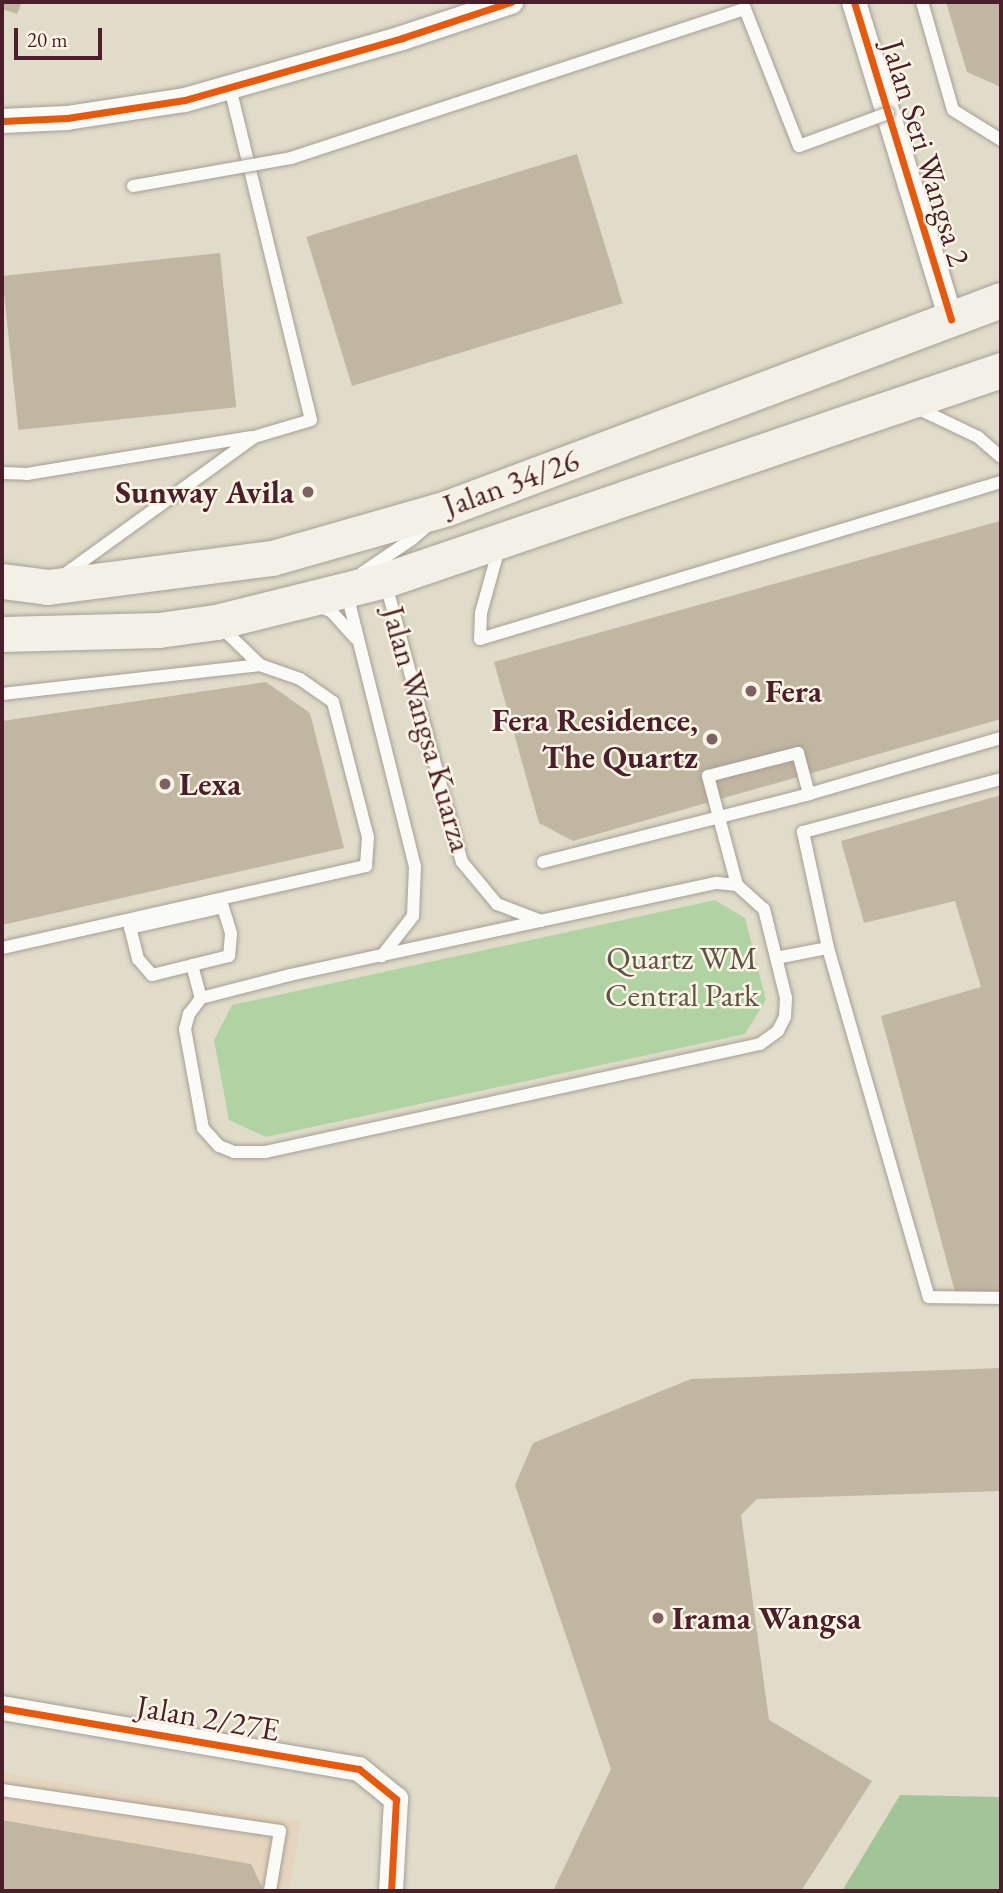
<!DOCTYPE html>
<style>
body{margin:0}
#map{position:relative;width:1003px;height:1893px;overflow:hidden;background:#e0dcc9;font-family:"EB Garamond",serif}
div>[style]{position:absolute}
.built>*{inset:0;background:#e5d5be}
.green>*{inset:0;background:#b1d3a4}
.forest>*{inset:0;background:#a2c499}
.building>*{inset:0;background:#c1b6a1;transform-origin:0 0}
.roads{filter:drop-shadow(0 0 2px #a69e95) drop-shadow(0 0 2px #a69e95)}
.lane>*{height:12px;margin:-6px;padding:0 6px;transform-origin:6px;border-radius:6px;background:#fafaf7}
.street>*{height:24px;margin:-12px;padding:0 12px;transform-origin:12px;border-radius:12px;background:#fafaf7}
.secondary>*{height:35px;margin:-17.5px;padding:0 17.5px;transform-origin:17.5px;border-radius:17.5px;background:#f3f0e8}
.bridges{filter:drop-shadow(0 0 2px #a69e95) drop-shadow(0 0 2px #a69e95)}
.lane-bridge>*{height:12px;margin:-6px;padding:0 6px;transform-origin:6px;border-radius:6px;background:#fafaf7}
.cycleway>*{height:7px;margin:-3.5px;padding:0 3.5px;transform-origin:3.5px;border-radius:3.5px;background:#e8590c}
.dots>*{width:19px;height:19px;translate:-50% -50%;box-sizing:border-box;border:4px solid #fcf5e5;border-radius:50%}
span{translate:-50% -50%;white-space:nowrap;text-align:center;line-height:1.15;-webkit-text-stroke:5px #fcf5e5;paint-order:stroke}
.street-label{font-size:32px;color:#4a1f2b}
.poi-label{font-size:32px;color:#4a1f2b;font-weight:700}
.right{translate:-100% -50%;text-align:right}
.left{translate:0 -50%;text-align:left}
.park-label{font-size:32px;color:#5d5346}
.frame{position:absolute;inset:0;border:4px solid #4a1f2b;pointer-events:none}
.scale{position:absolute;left:14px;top:28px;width:88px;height:32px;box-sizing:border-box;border:4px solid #4a1f2b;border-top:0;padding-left:9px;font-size:21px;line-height:24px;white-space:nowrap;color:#4a1f2b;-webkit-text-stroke:5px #fcf5e5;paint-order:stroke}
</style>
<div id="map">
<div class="built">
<i style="clip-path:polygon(2px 1773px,301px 1822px,289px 1891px,2px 1891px)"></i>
</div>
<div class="green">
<i style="clip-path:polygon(715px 900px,745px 918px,766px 1000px,745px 1034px,266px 1137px,229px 1120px,214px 1040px,232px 1005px)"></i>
</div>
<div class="forest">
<i style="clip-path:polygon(900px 1795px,1001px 1797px,1001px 1891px,842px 1891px)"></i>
</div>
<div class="building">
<i style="clip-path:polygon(2px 2px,22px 2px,17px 14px,2px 9px)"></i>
<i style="clip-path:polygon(946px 2px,1001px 2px,1001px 87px,967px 72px)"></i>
<i style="left:577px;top:154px;width:156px;height:283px;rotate:73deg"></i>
<i style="left:220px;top:253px;width:155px;height:219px;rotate:84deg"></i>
<i style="clip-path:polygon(1000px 521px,1001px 719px,573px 841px,539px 823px,494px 662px)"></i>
<i style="clip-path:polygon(266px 682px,310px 713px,344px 848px,2px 925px,2px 721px)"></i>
<i style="clip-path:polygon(1001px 795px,1001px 1291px,955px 1292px,881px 1016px,981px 987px,955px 901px,864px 923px,841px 841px)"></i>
<i style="clip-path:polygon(1001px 1368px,1001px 1491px,757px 1499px,741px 1515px,769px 1720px,872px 1781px,801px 1891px,553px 1891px,611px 1769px,515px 1485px,533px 1443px,691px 1379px)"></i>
<i style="clip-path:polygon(2px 1820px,251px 1864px,264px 1891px,2px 1891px)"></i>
</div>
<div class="roads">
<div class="lane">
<i style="left:922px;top:2px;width:112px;rotate:74deg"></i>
<i style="left:953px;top:110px;width:57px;rotate:32deg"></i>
<i style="left:915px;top:407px;width:70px;rotate:25.5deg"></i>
<i style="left:978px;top:437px;width:30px;rotate:41deg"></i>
<i style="left:2px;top:473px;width:25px;rotate:2deg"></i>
<i style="left:27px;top:474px;width:226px;rotate:-9.4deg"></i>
<i style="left:499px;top:548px;width:67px;rotate:105.5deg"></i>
<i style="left:481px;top:613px;width:26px;rotate:92deg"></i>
<i style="left:480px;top:639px;width:544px;rotate:-16.77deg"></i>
<i style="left:362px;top:573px;width:60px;rotate:-34.2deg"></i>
<i style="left:412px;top:539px;width:23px;rotate:-41deg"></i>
<i style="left:65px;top:574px;width:233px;rotate:-35.9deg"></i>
<i style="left:254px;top:437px;width:59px;rotate:-16.6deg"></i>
<i style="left:311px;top:420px;width:343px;rotate:-103.7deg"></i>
<i style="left:385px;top:581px;width:291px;rotate:74.7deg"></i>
<i style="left:462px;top:862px;width:55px;rotate:50.2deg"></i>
<i style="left:497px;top:904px;width:47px;rotate:21.1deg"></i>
<i style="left:346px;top:590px;width:284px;rotate:76deg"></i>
<i style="left:415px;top:866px;width:50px;rotate:92.3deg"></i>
<i style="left:413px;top:916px;width:51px;rotate:127.8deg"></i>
<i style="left:317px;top:606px;width:15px;rotate:20deg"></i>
<i style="left:331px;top:611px;width:36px;rotate:48deg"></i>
<i style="left:220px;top:626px;width:56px;rotate:44.3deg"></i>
<i style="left:2px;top:694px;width:260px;rotate:-6.4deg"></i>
<i style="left:260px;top:665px;width:42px;rotate:19.3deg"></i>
<i style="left:300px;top:679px;width:40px;rotate:34.9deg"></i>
<i style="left:333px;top:702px;width:139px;rotate:75.5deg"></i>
<i style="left:368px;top:837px;width:29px;rotate:94deg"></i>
<i style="left:366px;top:866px;width:373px;rotate:167.3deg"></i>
<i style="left:1001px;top:779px;width:205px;rotate:165deg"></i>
<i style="left:803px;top:832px;width:119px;rotate:77.8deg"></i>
<i style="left:828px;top:948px;width:363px;rotate:73.9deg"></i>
<i style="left:929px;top:1297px;width:72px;rotate:0.8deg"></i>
<i style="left:543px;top:862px;width:275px;rotate:-14.3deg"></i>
<i style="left:809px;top:794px;width:200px;rotate:-16.3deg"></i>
<i style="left:717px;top:883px;width:20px;rotate:6deg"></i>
<i style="left:737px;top:885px;width:36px;rotate:42deg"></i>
<i style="left:764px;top:909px;width:92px;rotate:76.1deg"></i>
<i style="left:786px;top:998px;width:19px;rotate:93deg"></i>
<i style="left:785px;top:1017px;width:16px;rotate:117deg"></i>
<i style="left:778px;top:1031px;width:22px;rotate:144deg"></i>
<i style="left:760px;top:1044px;width:507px;rotate:167.69deg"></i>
<i style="left:265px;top:1152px;width:31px;rotate:180deg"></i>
<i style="left:234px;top:1152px;width:16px;rotate:-158deg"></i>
<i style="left:219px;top:1146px;width:24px;rotate:-132deg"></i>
<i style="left:203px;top:1128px;width:101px;rotate:-100.3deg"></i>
<i style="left:185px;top:1029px;width:16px;rotate:-75deg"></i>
<i style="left:189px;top:1014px;width:20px;rotate:-53deg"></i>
<i style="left:201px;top:998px;width:92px;rotate:-14.5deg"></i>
<i style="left:290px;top:975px;width:437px;rotate:-12.2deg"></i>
<i style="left:737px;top:885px;width:113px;rotate:-104.9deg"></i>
<i style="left:708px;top:776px;width:93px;rotate:-14.3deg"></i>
<i style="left:798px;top:753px;width:42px;rotate:75deg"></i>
<i style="left:223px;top:907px;width:28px;rotate:73deg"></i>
<i style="left:231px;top:934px;width:22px;rotate:95deg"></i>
<i style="left:229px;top:956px;width:79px;rotate:166.1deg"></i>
<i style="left:152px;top:975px;width:21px;rotate:-131deg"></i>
<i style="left:138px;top:959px;width:32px;rotate:-104deg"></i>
<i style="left:130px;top:928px;width:95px;rotate:-12.7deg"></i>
<i style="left:776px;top:958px;width:53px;rotate:-10.9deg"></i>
<i style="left:192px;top:965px;width:34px;rotate:75deg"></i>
<i style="left:2px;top:1790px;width:281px;rotate:8.4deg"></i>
<i style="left:280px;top:1831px;width:61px;rotate:99.5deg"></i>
</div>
<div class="street">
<i style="left:854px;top:2px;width:332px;rotate:73deg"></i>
<i style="left:2px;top:121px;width:65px;rotate:-2.6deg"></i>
<i style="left:67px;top:118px;width:119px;rotate:-8.7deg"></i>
<i style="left:185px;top:100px;width:226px;rotate:-15.9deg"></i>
<i style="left:402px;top:38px;width:115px;rotate:-18.3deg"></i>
<i style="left:2px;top:1708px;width:362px;rotate:9.7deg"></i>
<i style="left:359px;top:1769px;width:48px;rotate:39deg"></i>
<i style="left:396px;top:1799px;width:92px;rotate:93.1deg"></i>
</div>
<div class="secondary">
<i style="left:2px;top:581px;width:46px;rotate:7.4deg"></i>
<i style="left:48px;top:587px;width:226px;rotate:-7.4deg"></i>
<i style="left:272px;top:558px;width:182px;rotate:-15.9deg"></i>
<i style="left:447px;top:508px;width:592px;rotate:-20.58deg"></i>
<i style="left:2px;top:634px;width:157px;rotate:-1.5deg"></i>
<i style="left:159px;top:630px;width:58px;rotate:-8deg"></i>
<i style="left:216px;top:622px;width:174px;rotate:-14deg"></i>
<i style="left:385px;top:580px;width:651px;rotate:-18.82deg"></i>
</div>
</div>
<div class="bridges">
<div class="lane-bridge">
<i style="left:133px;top:186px;width:160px;rotate:-10deg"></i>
<i style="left:291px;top:158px;width:478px;rotate:-18.2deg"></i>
<i style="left:745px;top:9px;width:147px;rotate:68.5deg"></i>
<i style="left:799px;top:146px;width:95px;rotate:-20.3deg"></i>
</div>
</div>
<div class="cycleway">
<i style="left:854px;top:2px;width:332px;rotate:73deg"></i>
<i style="left:2px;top:121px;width:65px;rotate:-2.6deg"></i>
<i style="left:67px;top:118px;width:119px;rotate:-8.7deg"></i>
<i style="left:185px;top:100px;width:226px;rotate:-15.9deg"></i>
<i style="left:402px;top:38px;width:115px;rotate:-18.3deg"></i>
<i style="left:2px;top:1708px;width:362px;rotate:9.7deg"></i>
<i style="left:359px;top:1769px;width:48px;rotate:39deg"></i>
<i style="left:396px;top:1799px;width:92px;rotate:93.1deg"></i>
</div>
<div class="dots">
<i style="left:308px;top:492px;background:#7e6162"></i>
<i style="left:751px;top:691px;background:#7e6162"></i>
<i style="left:712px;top:739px;background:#7e6162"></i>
<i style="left:165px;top:784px;background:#7e6162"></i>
<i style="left:658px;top:1618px;background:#7e6162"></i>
</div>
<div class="street-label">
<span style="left:926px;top:153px;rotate:73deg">Jalan Seri Wangsa 2</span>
<span style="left:511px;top:483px;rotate:-20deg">Jalan 34/26</span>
<span style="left:427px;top:729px;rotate:74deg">Jalan Wangsa Kuarza</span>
<span style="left:208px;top:1718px;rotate:10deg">Jalan 2/27E</span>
</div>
<div class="poi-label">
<span class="right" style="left:294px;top:492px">Sunway Avila</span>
<span class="left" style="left:765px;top:691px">Fera</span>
<span class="right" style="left:698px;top:739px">Fera Residence,<br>The Quartz</span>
<span class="left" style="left:179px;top:784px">Lexa</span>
<span class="left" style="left:672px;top:1618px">Irama Wangsa</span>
</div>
<div class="park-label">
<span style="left:682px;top:977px">Quartz WM<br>Central Park</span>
</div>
<div class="frame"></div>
<div class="scale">20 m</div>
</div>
